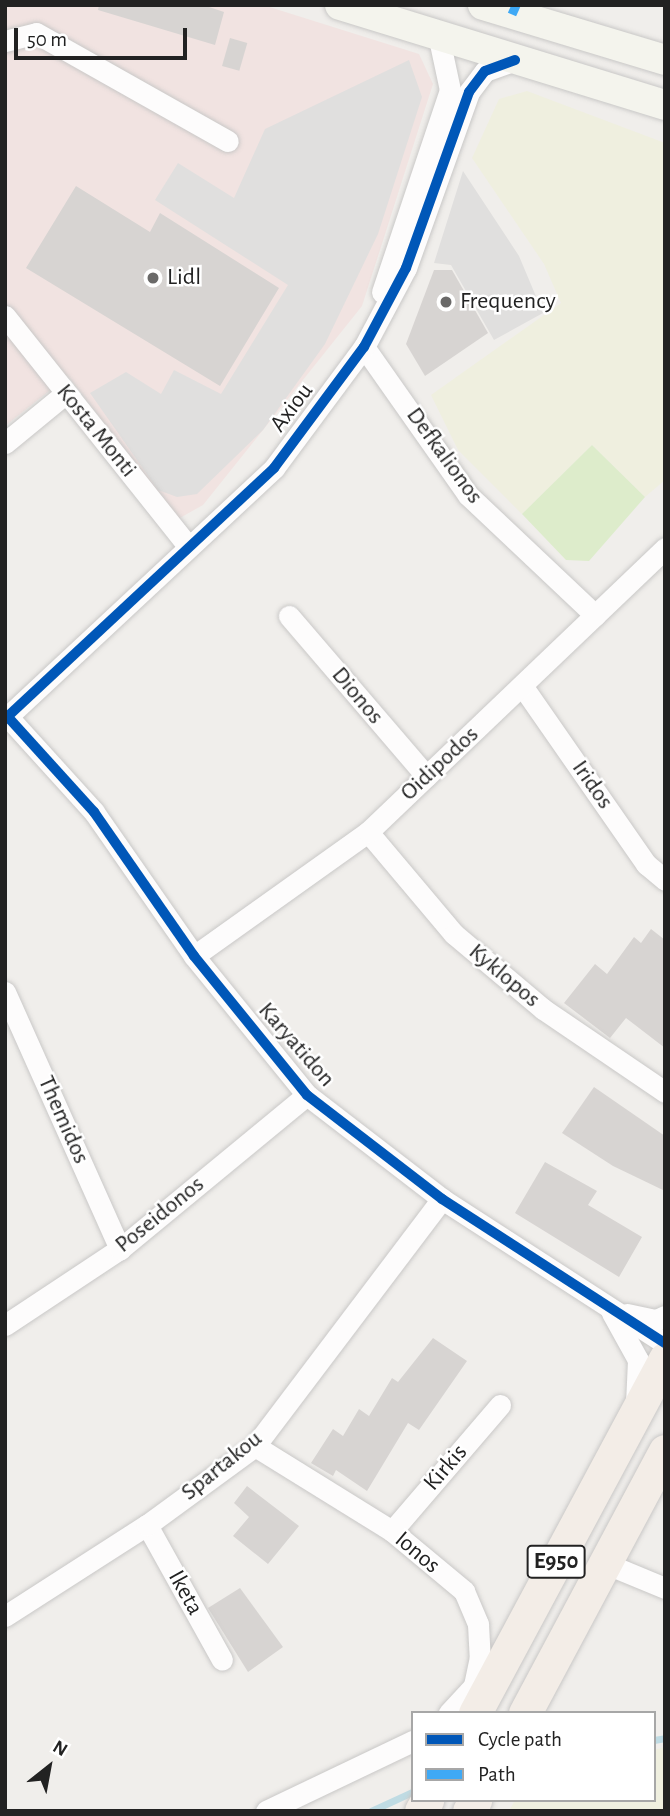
<!DOCTYPE html>
<style>
body{margin:0}
#map{position:relative;width:670px;height:1816px;overflow:hidden;background:#f0eeeb;font-family:"Alegreya Sans",sans-serif}
div>[style]{position:absolute}
.commercial>*{inset:0;background:#f1e3e1}
.farmland>*{inset:0;background:#efefdf}
.grass>*{inset:0;background:#ddeccb}
.parking>*{inset:0;background:#e0dfde}
.stream>*{height:7px;margin:-3.5px;padding:0 3.5px;transform-origin:3.5px;border-radius:3.5px;background:#bfdbe3}
.building>*{inset:0;background:#d7d4d2;transform-origin:0 0}
.roads{filter:drop-shadow(0 0 2px #c9c8c7) drop-shadow(0 0 2px #c9c8c7)}
.minor>*{height:21px;margin:-10.5px;padding:0 10.5px;transform-origin:10.5px;border-radius:10.5px;background:#fdfcfc}
.secondary>*{height:30px;margin:-15px;padding:0 15px;transform-origin:15px;border-radius:15px;background:#f4f4ed}
.primary>*{height:33px;margin:-16.5px;padding:0 16.5px;transform-origin:16.5px;border-radius:16.5px;background:#f3ede7}
.quiet>*{height:9px;margin-top:-4.5px;transform-origin:0;background:repeating-linear-gradient(90deg,#3fa9f5 0 18px,transparent 0 27px)}
.cycleway>*{height:10px;margin:-5px;padding:0 5px;transform-origin:5px;border-radius:5px;background:#0057b8}
.dots>*{width:19px;height:19px;translate:-50% -50%;box-sizing:border-box;border:4px solid #fff;border-radius:50%}
span{translate:-50% -50%;white-space:nowrap;text-align:center;line-height:1.15;-webkit-text-stroke:5px #fff;paint-order:stroke}
.shield-label span{padding:2px 5px;background:#fff;border:2px solid;border-radius:5px;-webkit-text-stroke-width:0}
.shield-label{font-size:23px;color:#222;font-weight:700}
.poi-label{font-size:24px;color:#222}
.left{translate:0 -50%;text-align:left}
.street-label{font-size:24px;color:#222}
.frame{position:absolute;inset:0;border:7px solid #222;pointer-events:none}
.legend{position:absolute;left:411px;top:1711px;width:245px;height:91px;box-sizing:border-box;background:#fff;border:2px solid #a7a7a7;margin:0;padding:9px 12px;list-style:none;font-size:21px;color:#222}
.legend li{display:flex;align-items:center;gap:14px;height:35px}
.legend b{width:35px;border:2px solid #a7a7a7}
.north{position:absolute;left:14px;top:1732px;width:70px;height:70px;-webkit-text-stroke:5px #fff;paint-order:stroke;rotate:31deg;font-size:19px;font-weight:700;line-height:28px;text-align:center;color:#222}
.north::after{content:'';display:block;margin:auto;width:24px;height:32px;background:#222;clip-path:polygon(50% 0,100% 100%,50% 72%,0 100%)}
.scale{position:absolute;left:14px;top:28px;width:173px;height:32px;box-sizing:border-box;border:4px solid #222;border-top:0;padding-left:9px;font-size:21px;line-height:24px;white-space:nowrap;color:#222;-webkit-text-stroke:5px #fff;paint-order:stroke}
</style>
<div id="map">
<div class="commercial">
<i style="clip-path:polygon(5px 5px,263px 5px,419px 54px,433px 84px,362px 306px,203px 505px,178px 519px,68px 376px,5px 426px)"></i>
</div>
<div class="farmland">
<i style="clip-path:polygon(527px 91px,665px 143px,665px 480px,645px 497px,592px 445px,522px 514px,458px 450px,431px 395px,561px 303px,544px 264px,472px 158px,499px 99px)"></i>
<i style="clip-path:polygon(665px 1747px,665px 1811px,509px 1811px,515px 1800px,654px 1800px,654px 1750px)"></i>
</div>
<div class="grass">
<i style="clip-path:polygon(592px 445px,645px 497px,589px 561px,566px 560px,522px 514px)"></i>
</div>
<div class="parking">
<i style="clip-path:polygon(409px 60px,422px 97px,378px 234px,325px 344px,263px 430px,197px 494px,177px 497px,158px 490px,90px 393px,126px 372px,161px 394px,174px 370px,221px 394px,288px 285px,155px 200px,178px 163px,234px 198px,265px 129px)"></i>
<i style="clip-path:polygon(463px 171px,519px 256px,543px 313px,494px 340px,451px 265px,434px 263px)"></i>
</div>
<div class="stream">
<i style="left:654px;top:1740px;width:11px;rotate:-10deg"></i>
<i style="left:371px;top:1811px;width:45px;rotate:-24.9deg"></i>
</div>
<div class="building">
<i style="clip-path:polygon(99px 5px,203px 5px,224px 12px,215px 45px,98px 10px)"></i>
<i style="left:230px;top:38px;width:18px;height:29px;rotate:16deg"></i>
<i style="clip-path:polygon(76px 186px,150px 232px,160px 213px,279px 288px,220px 386px,26px 268px)"></i>
<i style="clip-path:polygon(434px 270px,452px 270px,488px 333px,425px 376px,406px 344px)"></i>
<i style="clip-path:polygon(651px 929px,665px 940px,665px 1048px,626px 1018px,610px 1038px,564px 1003px,595px 964px,607px 974px,634px 937px,641px 943px)"></i>
<i style="clip-path:polygon(594px 1087px,665px 1136px,665px 1191px,613px 1166px,562px 1133px)"></i>
<i style="clip-path:polygon(545px 1162px,597px 1191px,588px 1205px,642px 1237px,619px 1277px,515px 1213px)"></i>
<i style="clip-path:polygon(433px 1338px,467px 1361px,419px 1430px,408px 1423px,367px 1491px,336px 1470px,333px 1476px,311px 1463px,333px 1429px,343px 1436px,359px 1409px,369px 1416px,392px 1378px,398px 1382px)"></i>
<i style="clip-path:polygon(247px 1486px,299px 1526px,268px 1564px,233px 1536px,249px 1517px,234px 1503px)"></i>
<i style="clip-path:polygon(240px 1588px,283px 1647px,248px 1672px,208px 1608px)"></i>
</div>
<div class="roads">
<div class="minor">
<i style="left:5px;top:41px;width:32px;rotate:-14deg"></i>
<i style="left:36px;top:33px;width:220px;rotate:29.4deg"></i>
<i style="left:382px;top:292px;width:213px;rotate:-71.4deg"></i>
<i style="left:450px;top:90px;width:57px;rotate:-102.1deg"></i>
<i style="left:5px;top:316px;width:293px;rotate:51.5deg"></i>
<i style="left:364px;top:347px;width:181px;rotate:54.9deg"></i>
<i style="left:468px;top:495px;width:175px;rotate:43.4deg"></i>
<i style="left:5px;top:443px;width:79px;rotate:-39.3deg"></i>
<i style="left:289px;top:616px;width:211px;rotate:49.4deg"></i>
<i style="left:523px;top:687px;width:216px;rotate:55.2deg"></i>
<i style="left:646px;top:864px;width:25px;rotate:40deg"></i>
<i style="left:8px;top:717px;width:128px;rotate:47.8deg"></i>
<i style="left:94px;top:812px;width:175px;rotate:55.2deg"></i>
<i style="left:194px;top:956px;width:179px;rotate:50.9deg"></i>
<i style="left:307px;top:1095px;width:170px;rotate:37.6deg"></i>
<i style="left:442px;top:1199px;width:265px;rotate:32.9deg"></i>
<i style="left:5px;top:719px;width:368px;rotate:-43deg"></i>
<i style="left:274px;top:468px;width:151px;rotate:-53.4deg"></i>
<i style="left:364px;top:347px;width:89px;rotate:-62deg"></i>
<i style="left:406px;top:268px;width:187px;rotate:-70.3deg"></i>
<i style="left:469px;top:92px;width:26px;rotate:-53deg"></i>
<i style="left:485px;top:71px;width:32px;rotate:-20deg"></i>
<i style="left:368px;top:832px;width:133px;rotate:49.9deg"></i>
<i style="left:454px;top:934px;width:116px;rotate:40.1deg"></i>
<i style="left:543px;top:1009px;width:148px;rotate:34.2deg"></i>
<i style="left:194px;top:956px;width:214px;rotate:-35.5deg"></i>
<i style="left:368px;top:832px;width:411px;rotate:-43.7deg"></i>
<i style="left:5px;top:992px;width:282px;rotate:65.9deg"></i>
<i style="left:612px;top:1313px;width:54px;rotate:61deg"></i>
<i style="left:638px;top:1360px;width:44px;rotate:92.6deg"></i>
<i style="left:627px;top:1314px;width:30px;rotate:12deg"></i>
<i style="left:656px;top:1320px;width:10px;rotate:-24deg"></i>
<i style="left:5px;top:1325px;width:138px;rotate:-33.5deg"></i>
<i style="left:120px;top:1249px;width:242px;rotate:-39.5deg"></i>
<i style="left:255px;top:1446px;width:161px;rotate:31.8deg"></i>
<i style="left:392px;top:1531px;width:94px;rotate:39.8deg"></i>
<i style="left:464px;top:1591px;width:36px;rotate:67deg"></i>
<i style="left:478px;top:1624px;width:33px;rotate:87deg"></i>
<i style="left:480px;top:1657px;width:30px;rotate:102deg"></i>
<i style="left:474px;top:1686px;width:37px;rotate:133deg"></i>
<i style="left:147px;top:1525px;width:154px;rotate:60.9deg"></i>
<i style="left:392px;top:1531px;width:166px;rotate:-49.4deg"></i>
<i style="left:607px;top:1564px;width:63px;rotate:22.5deg"></i>
<i style="left:5px;top:1616px;width:169px;rotate:-32.7deg"></i>
<i style="left:147px;top:1525px;width:134px;rotate:-36.2deg"></i>
<i style="left:255px;top:1446px;width:310px;rotate:-52.9deg"></i>
<i style="left:266px;top:1811px;width:163px;rotate:-25.5deg"></i>
</div>
<div class="secondary">
<i style="left:340px;top:5px;width:340px;rotate:17.1deg"></i>
<i style="left:483px;top:5px;width:190px;rotate:16.8deg"></i>
</div>
<div class="primary">
<i style="left:475px;top:1713px;width:402px;rotate:-61.8deg"></i>
<i style="left:525px;top:1713px;width:297px;rotate:-61.9deg"></i>
<i style="left:421px;top:1811px;width:13px;rotate:-61deg"></i>
<i style="left:469px;top:1811px;width:13px;rotate:-61deg"></i>
</div>
</div>
<div class="quiet">
<i style="left:512px;top:14px;width:10px;rotate:-66deg"></i>
</div>
<div class="cycleway">
<i style="left:8px;top:717px;width:128px;rotate:47.8deg"></i>
<i style="left:94px;top:812px;width:175px;rotate:55.2deg"></i>
<i style="left:194px;top:956px;width:179px;rotate:50.9deg"></i>
<i style="left:307px;top:1095px;width:170px;rotate:37.6deg"></i>
<i style="left:442px;top:1199px;width:265px;rotate:32.9deg"></i>
<i style="left:5px;top:719px;width:368px;rotate:-43deg"></i>
<i style="left:274px;top:468px;width:151px;rotate:-53.4deg"></i>
<i style="left:364px;top:347px;width:89px;rotate:-62deg"></i>
<i style="left:406px;top:268px;width:187px;rotate:-70.3deg"></i>
<i style="left:469px;top:92px;width:26px;rotate:-53deg"></i>
<i style="left:485px;top:71px;width:32px;rotate:-20deg"></i>
</div>
<div class="dots">
<i style="left:153px;top:278px;background:#6a6968"></i>
<i style="left:446px;top:302px;background:#6a6968"></i>
</div>
<div class="shield-label">
<span style="left:556px;top:1562px">E950</span>
</div>
<div class="poi-label">
<span class="left" style="left:167px;top:278px">Lidl</span>
<span class="left" style="left:460px;top:302px">Frequency</span>
</div>
<div class="street-label">
<span style="left:292px;top:408px;rotate:-53deg">Axiou</span>
<span style="left:96px;top:431px;rotate:51deg">Kosta Monti</span>
<span style="left:444px;top:456px;rotate:54deg">Defkalionos</span>
<span style="left:357px;top:696px;rotate:50deg">Dionos</span>
<span style="left:440px;top:764px;rotate:-43deg">Oidipodos</span>
<span style="left:592px;top:785px;rotate:55deg">Iridos</span>
<span style="left:504px;top:976px;rotate:40deg">Kyklopos</span>
<span style="left:296px;top:1045px;rotate:49deg">Karyatidon</span>
<span style="left:63px;top:1120px;rotate:66deg">Themidos</span>
<span style="left:160px;top:1215px;rotate:-39deg">Poseidonos</span>
<span style="left:222px;top:1466px;rotate:-39deg">Spartakou</span>
<span style="left:446px;top:1468px;rotate:-49deg">Kirkis</span>
<span style="left:417px;top:1553px;rotate:40deg">Ionos</span>
<span style="left:185px;top:1593px;rotate:61deg">Iketa</span>
</div>
<div class="frame"></div>
<ul class="legend">
<li><b style="height:9px;background:#0057b8"></b>Cycle path</li>
<li><b style="height:9px;background:#3fa9f5"></b>Path</li>
</ul>
<div class="north">N</div>
<div class="scale">50 m</div>
</div>
